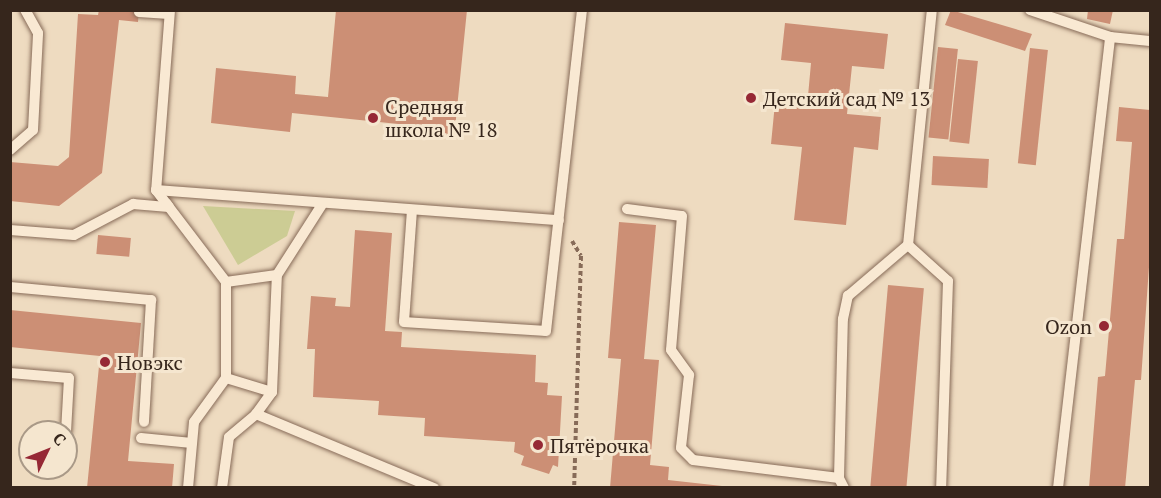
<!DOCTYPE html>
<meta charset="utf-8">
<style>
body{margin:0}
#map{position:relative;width:1161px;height:498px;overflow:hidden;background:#eedbc0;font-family:"PT Serif",serif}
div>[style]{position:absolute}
.green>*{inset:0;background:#cccc94}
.building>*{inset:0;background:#cc8f75;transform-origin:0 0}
.path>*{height:4px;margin-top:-2px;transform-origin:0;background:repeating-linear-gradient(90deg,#876b58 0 4.5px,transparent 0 7.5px)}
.roads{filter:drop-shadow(0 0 2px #876b58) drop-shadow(0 0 2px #876b58)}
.service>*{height:10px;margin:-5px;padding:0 5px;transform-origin:5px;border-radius:5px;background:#f9e9d3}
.dots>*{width:16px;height:16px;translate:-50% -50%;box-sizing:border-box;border:3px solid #f5e6cf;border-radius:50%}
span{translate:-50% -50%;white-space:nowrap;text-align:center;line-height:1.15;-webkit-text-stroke:6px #f5e6cf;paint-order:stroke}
.poi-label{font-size:20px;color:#36261c}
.left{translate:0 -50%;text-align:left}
.right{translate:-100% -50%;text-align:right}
.frame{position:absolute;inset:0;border:12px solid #36261c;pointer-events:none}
.north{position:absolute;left:18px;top:420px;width:60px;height:60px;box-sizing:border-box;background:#f5e6cf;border:2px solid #a99987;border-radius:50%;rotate:47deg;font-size:16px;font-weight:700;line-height:24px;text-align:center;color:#36261c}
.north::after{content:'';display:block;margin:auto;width:21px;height:27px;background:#962835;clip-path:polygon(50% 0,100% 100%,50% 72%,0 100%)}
</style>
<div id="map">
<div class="green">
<i style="clip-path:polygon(203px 206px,295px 211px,287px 236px,238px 265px)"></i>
</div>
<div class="building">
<i style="clip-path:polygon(99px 10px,139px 10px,138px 22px,119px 20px,102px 173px,59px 206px,10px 201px,10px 162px,58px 166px,69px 157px,78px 14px,98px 15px)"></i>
<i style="clip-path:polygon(336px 10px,467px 10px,454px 138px,436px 136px,437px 128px,292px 113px,290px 132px,211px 123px,216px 68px,296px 76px,295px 94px,328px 97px)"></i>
<i style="clip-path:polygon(951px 10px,1032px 34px,1025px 51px,945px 25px)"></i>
<i style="clip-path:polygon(1088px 10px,1113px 10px,1110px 24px,1087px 19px)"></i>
<i style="clip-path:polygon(785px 23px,888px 34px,884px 69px,852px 66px,847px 114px,881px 117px,878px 150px,854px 147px,846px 225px,794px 220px,802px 147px,771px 144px,775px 103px,807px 107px,811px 63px,781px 60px)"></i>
<i style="left:938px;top:47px;width:20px;height:91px;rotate:6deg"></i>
<i style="left:1030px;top:48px;width:18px;height:116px;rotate:6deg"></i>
<i style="left:958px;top:59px;width:20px;height:83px;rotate:6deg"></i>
<i style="clip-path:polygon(1119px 107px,1150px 110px,1150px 253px,1141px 380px,1135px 380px,1125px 488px,1089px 488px,1098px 377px,1105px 376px,1117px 239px,1124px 239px,1132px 142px,1116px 141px)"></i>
<i style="left:933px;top:156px;width:56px;height:29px;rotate:3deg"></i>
<i style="clip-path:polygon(619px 222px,656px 225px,644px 359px,659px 360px,650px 465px,669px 467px,668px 480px,740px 488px,610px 488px,621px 359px,608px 358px)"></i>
<i style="clip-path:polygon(355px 230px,392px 233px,385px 331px,402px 332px,401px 347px,536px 355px,535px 382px,548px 383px,547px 395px,562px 396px,558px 467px,553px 465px,549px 474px,521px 465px,524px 456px,514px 452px,515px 442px,424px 436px,425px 418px,378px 415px,379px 401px,313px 397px,315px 349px,307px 349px,311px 296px,336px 298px,335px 306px,350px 307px)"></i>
<i style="left:98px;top:235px;width:33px;height:19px;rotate:5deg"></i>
<i style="left:888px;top:285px;width:36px;height:204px;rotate:5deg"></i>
<i style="clip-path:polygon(10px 310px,141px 323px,128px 461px,174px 464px,172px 488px,87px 488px,100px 356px,10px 347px)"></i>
</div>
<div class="path">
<i style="left:572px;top:241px;width:17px;rotate:59deg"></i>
<i style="left:581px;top:256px;width:232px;rotate:91.7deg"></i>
</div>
<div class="roads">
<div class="service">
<i style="left:170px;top:10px;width:181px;rotate:94.4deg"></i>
<i style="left:156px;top:190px;width:116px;rotate:52.7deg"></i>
<i style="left:226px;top:282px;width:96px;rotate:90deg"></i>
<i style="left:226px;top:378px;width:48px;rotate:16.9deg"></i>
<i style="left:272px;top:392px;width:27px;rotate:126deg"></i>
<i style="left:256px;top:414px;width:193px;rotate:22.6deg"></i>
<i style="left:1030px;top:10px;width:84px;rotate:18.6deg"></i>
<i style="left:1110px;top:37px;width:40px;rotate:5.7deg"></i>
<i style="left:139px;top:12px;width:30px;rotate:4deg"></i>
<i style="left:10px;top:150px;width:30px;rotate:-41deg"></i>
<i style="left:33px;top:130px;width:97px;rotate:-87deg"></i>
<i style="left:38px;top:33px;width:26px;rotate:-119deg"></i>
<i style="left:156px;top:190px;width:404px;rotate:4.3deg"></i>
<i style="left:627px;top:209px;width:55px;rotate:7.3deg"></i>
<i style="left:682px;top:216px;width:134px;rotate:94.7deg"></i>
<i style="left:671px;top:350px;width:31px;rotate:54deg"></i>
<i style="left:689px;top:375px;width:73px;rotate:96.3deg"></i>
<i style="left:681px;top:448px;width:17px;rotate:45deg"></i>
<i style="left:693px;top:460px;width:147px;rotate:7deg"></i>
<i style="left:412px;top:210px;width:112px;rotate:94.1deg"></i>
<i style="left:404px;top:322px;width:142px;rotate:3.6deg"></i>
<i style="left:546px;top:331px;width:323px;rotate:-83.6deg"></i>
<i style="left:10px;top:230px;width:64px;rotate:4.5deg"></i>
<i style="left:74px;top:235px;width:67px;rotate:-27.7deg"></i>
<i style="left:133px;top:204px;width:36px;rotate:5deg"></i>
<i style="left:169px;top:207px;width:4px;rotate:-124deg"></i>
<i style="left:908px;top:245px;width:54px;rotate:42deg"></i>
<i style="left:948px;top:281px;width:207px;rotate:91.9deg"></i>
<i style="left:226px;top:282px;width:51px;rotate:-7.8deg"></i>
<i style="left:277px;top:275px;width:85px;rotate:-57.4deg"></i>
<i style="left:10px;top:287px;width:142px;rotate:5.3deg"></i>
<i style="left:151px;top:300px;width:122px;rotate:93.3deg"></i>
<i style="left:10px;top:373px;width:59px;rotate:4.8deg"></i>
<i style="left:69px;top:378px;width:54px;rotate:93.2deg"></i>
<i style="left:272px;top:392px;width:117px;rotate:-87.6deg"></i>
<i style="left:141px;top:438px;width:51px;rotate:5.6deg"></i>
<i style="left:188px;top:488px;width:66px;rotate:-84.8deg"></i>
<i style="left:194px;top:422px;width:54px;rotate:-54deg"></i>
<i style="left:222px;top:488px;width:51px;rotate:-82.2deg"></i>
<i style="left:229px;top:437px;width:35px;rotate:-40deg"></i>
<i style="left:844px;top:488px;width:11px;rotate:-117deg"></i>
<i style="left:839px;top:478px;width:159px;rotate:-88.6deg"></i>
<i style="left:843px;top:319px;width:24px;rotate:-78deg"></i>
<i style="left:848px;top:296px;width:79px;rotate:-40.4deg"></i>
<i style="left:908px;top:245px;width:236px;rotate:-84.2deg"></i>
<i style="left:1058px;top:488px;width:454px;rotate:-83.4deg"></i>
</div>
</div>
<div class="dots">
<i style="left:751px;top:98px;background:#962835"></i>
<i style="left:373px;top:118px;background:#962835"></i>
<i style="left:1104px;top:326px;background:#962835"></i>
<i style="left:105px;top:362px;background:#962835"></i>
<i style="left:538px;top:445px;background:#962835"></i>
</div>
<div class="poi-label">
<span class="left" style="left:763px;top:98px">Детский сад № 13</span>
<span class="left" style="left:385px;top:118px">Средняя<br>школа № 18</span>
<span class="right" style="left:1092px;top:326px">Ozon</span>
<span class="left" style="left:117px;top:362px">Новэкс</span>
<span class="left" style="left:550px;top:445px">Пятёрочка</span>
</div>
<div class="frame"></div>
<div class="north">С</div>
</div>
